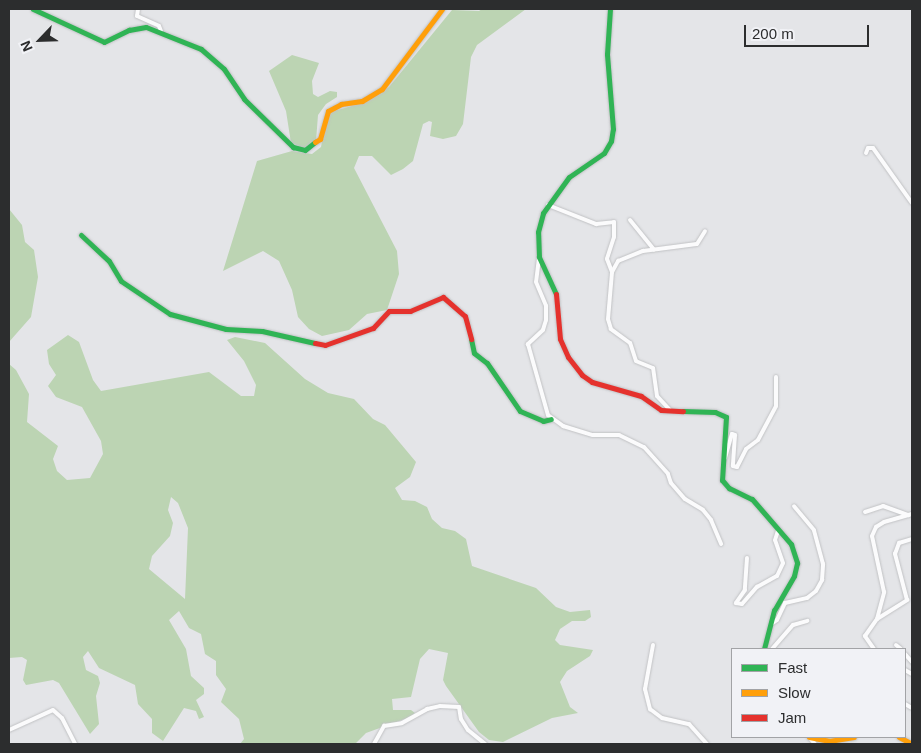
<!DOCTYPE html>
<style>
body{margin:0}
#map{position:relative;width:921px;height:753px;overflow:hidden;background:#e4e5e8;font-family:Helvetica,sans-serif}
div>[style]{position:absolute}
.green>*{inset:0;background:#bcd4b3}
.roads{filter:drop-shadow(0 0 1px #c1c2c4) drop-shadow(0 0 1px #c1c2c4)}
.street>*{height:4px;margin:-2px;padding:0 2px;transform-origin:2px;border-radius:2px;background:#fbfbfc}
.fast>*{height:5px;margin:-2.5px;padding:0 2.5px;transform-origin:2.5px;border-radius:2.5px;background:#30b455}
.slow>*{height:5px;margin:-2.5px;padding:0 2.5px;transform-origin:2.5px;border-radius:2.5px;background:#ff9f0a}
.jam>*{height:5px;margin:-2.5px;padding:0 2.5px;transform-origin:2.5px;border-radius:2.5px;background:#e5322d}
span{translate:-50% -50%;white-space:nowrap;text-align:center;line-height:1.15;-webkit-text-stroke:5px #f1f2f6;paint-order:stroke}
.frame{position:absolute;inset:0;border:10px solid #2c2d2e;pointer-events:none}
.legend{position:absolute;left:731px;top:648px;width:175px;height:90px;box-sizing:border-box;background:#f1f2f6;border:1px solid #a2a3a6;margin:0;padding:6px 9px;list-style:none;font-size:15px;color:#2c2d2e}
.legend li{display:flex;align-items:center;gap:10px;height:25px}
.legend b{width:25px;border:1px solid #a2a3a6}
.north{position:absolute;left:15px;top:15px;width:50px;height:50px;-webkit-text-stroke:4px #f1f2f6;paint-order:stroke;rotate:246deg;font-size:14px;font-weight:700;line-height:20px;text-align:center;color:#2c2d2e}
.north::after{content:'';display:block;margin:auto;width:18px;height:22px;background:#2c2d2e;clip-path:polygon(50% 0,100% 100%,50% 72%,0 100%)}
.scale{position:absolute;left:744px;top:25px;width:125px;height:22px;box-sizing:border-box;border:2px solid #2c2d2e;border-top:0;padding-left:6px;font-size:15px;line-height:18px;white-space:nowrap;color:#2c2d2e;-webkit-text-stroke:4px #f1f2f6;paint-order:stroke}
</style>
<div id="map">
<div class="green">
<i style="clip-path:polygon(482px 9px,526px 9px,477px 45px,471px 57px,463px 124px,456px 136px,443px 139px,430px 136px,432px 122px,429px 121px,423px 124px,413px 161px,403px 169px,391px 175px,372px 156px,359px 156px,354px 168px,397px 251px,399px 274px,387px 310px,367px 314px,349px 330px,322px 336px,309px 329px,298px 317px,292px 290px,279px 261px,263px 251px,223px 271px,257px 161px,292px 151px,312px 154px,321px 147px,326px 118px,330px 112px,363px 103px,389px 87px,452px 10px,479px 11px)"></i>
<i style="clip-path:polygon(292px 55px,319px 63px,312px 81px,313px 94px,318px 97px,330px 91px,337px 92px,337px 97px,326px 104px,318px 115px,316px 141px,304px 148px,291px 143px,286px 111px,269px 71px)"></i>
<i style="clip-path:polygon(9px 209px,22px 225px,25px 242px,34px 250px,38px 277px,31px 317px,9px 342px)"></i>
<i style="clip-path:polygon(evenodd,68px 335px,79px 342px,93px 380px,101px 391px,209px 372px,241px 396px,254px 396px,256px 385px,244px 361px,227px 340px,235px 337px,265px 343px,305px 379px,328px 393px,354px 399px,373px 419px,385px 425px,416px 462px,410px 477px,395px 488px,402px 500px,415px 501px,427px 507px,432px 519px,442px 528px,455px 531px,466px 539px,472px 566px,536px 588px,556px 607px,570px 612px,590px 610px,591px 617px,585px 621px,572px 621px,560px 629px,555px 640px,560px 645px,593px 650px,590px 656px,567px 671px,560px 682px,570px 707px,578px 713px,552px 718px,503px 742px,489px 740px,479px 732px,446px 686px,443px 680px,448px 653px,429px 649px,420px 659px,411px 697px,392px 699px,393px 710px,411px 710px,415px 713px,410px 717px,366px 733px,355px 744px,240px 744px,244px 739px,239px 719px,221px 702px,226px 689px,216px 675px,216px 661px,205px 654px,201px 634px,189px 628px,179px 611px,169px 620px,186px 649px,191px 676px,204px 688px,204px 694px,196px 700px,204px 717px,199px 719px,196px 711px,184px 708px,163px 741px,152px 733px,152px 719px,138px 704px,135px 685px,99px 668px,88px 651px,83px 657px,86px 670px,98px 676px,100px 683px,96px 696px,99px 724px,90px 734px,59px 683px,53px 680px,26px 685px,23px 680px,27px 660px,22px 657px,9px 658px,9px 364px,16px 370px,29px 394px,27px 422px,58px 446px,53px 459px,57px 471px,67px 480px,90px 478px,103px 454px,101px 441px,82px 407px,56px 397px,48px 386px,56px 375px,49px 364px,47px 350px,68px 335px,171px 497px,178px 503px,188px 528px,185px 599px,149px 569px,152px 556px,170px 536px,173px 523px,168px 510px,171px 497px)"></i>
</div>
<div class="roads">
<div class="street">
<i style="left:138px;top:9px;width:7px;rotate:98deg"></i>
<i style="left:137px;top:16px;width:24px;rotate:24deg"></i>
<i style="left:159px;top:26px;width:5px;rotate:68deg"></i>
<i style="left:866px;top:153px;width:5px;rotate:-68deg"></i>
<i style="left:868px;top:148px;width:5px"></i>
<i style="left:873px;top:148px;width:67px;rotate:54.7deg"></i>
<i style="left:548px;top:205px;width:52px;rotate:21.6deg"></i>
<i style="left:596px;top:224px;width:18px;rotate:-6deg"></i>
<i style="left:614px;top:222px;width:15px;rotate:90deg"></i>
<i style="left:614px;top:237px;width:23px;rotate:108deg"></i>
<i style="left:607px;top:259px;width:14px;rotate:69deg"></i>
<i style="left:630px;top:220px;width:38px;rotate:51deg"></i>
<i style="left:539px;top:258px;width:24px;rotate:97deg"></i>
<i style="left:536px;top:282px;width:26px;rotate:67deg"></i>
<i style="left:546px;top:306px;width:14px;rotate:90deg"></i>
<i style="left:546px;top:320px;width:10px;rotate:107deg"></i>
<i style="left:543px;top:330px;width:21px;rotate:137deg"></i>
<i style="left:528px;top:344px;width:74px;rotate:74.3deg"></i>
<i style="left:548px;top:415px;width:19px;rotate:36deg"></i>
<i style="left:563px;top:426px;width:31px;rotate:17deg"></i>
<i style="left:593px;top:435px;width:26px"></i>
<i style="left:619px;top:435px;width:28px;rotate:26deg"></i>
<i style="left:644px;top:447px;width:36px;rotate:48deg"></i>
<i style="left:668px;top:474px;width:9px;rotate:72deg"></i>
<i style="left:671px;top:483px;width:21px;rotate:49deg"></i>
<i style="left:685px;top:499px;width:21px;rotate:31deg"></i>
<i style="left:703px;top:510px;width:13px;rotate:51deg"></i>
<i style="left:711px;top:520px;width:26px;rotate:67deg"></i>
<i style="left:670px;top:410px;width:19px;rotate:-133deg"></i>
<i style="left:657px;top:396px;width:28px;rotate:-98deg"></i>
<i style="left:653px;top:368px;width:18px;rotate:-158deg"></i>
<i style="left:636px;top:361px;width:19px;rotate:-108deg"></i>
<i style="left:630px;top:343px;width:24px;rotate:-144deg"></i>
<i style="left:611px;top:329px;width:10px;rotate:-107deg"></i>
<i style="left:608px;top:319px;width:47px;rotate:-85.1deg"></i>
<i style="left:612px;top:272px;width:13px;rotate:-61deg"></i>
<i style="left:618px;top:261px;width:27px;rotate:-22deg"></i>
<i style="left:643px;top:251px;width:54px;rotate:-7.4deg"></i>
<i style="left:697px;top:244px;width:15px;rotate:-58deg"></i>
<i style="left:725px;top:458px;width:25px;rotate:-74deg"></i>
<i style="left:732px;top:434px;width:3px;rotate:18deg"></i>
<i style="left:735px;top:435px;width:31px;rotate:94deg"></i>
<i style="left:733px;top:466px;width:4px;rotate:14deg"></i>
<i style="left:737px;top:467px;width:20px;rotate:-63deg"></i>
<i style="left:746px;top:449px;width:15px;rotate:-37deg"></i>
<i style="left:758px;top:440px;width:38px;rotate:-62deg"></i>
<i style="left:776px;top:406px;width:29px;rotate:-90deg"></i>
<i style="left:865px;top:512px;width:19px;rotate:-18deg"></i>
<i style="left:883px;top:506px;width:27px;rotate:20deg"></i>
<i style="left:747px;top:558px;width:32px;rotate:94deg"></i>
<i style="left:745px;top:590px;width:16px;rotate:125deg"></i>
<i style="left:736px;top:603px;width:6px;rotate:9deg"></i>
<i style="left:742px;top:604px;width:23px;rotate:-49deg"></i>
<i style="left:757px;top:587px;width:23px;rotate:-29deg"></i>
<i style="left:777px;top:576px;width:14px;rotate:-65deg"></i>
<i style="left:783px;top:563px;width:24px;rotate:-109deg"></i>
<i style="left:775px;top:540px;width:9px;rotate:-72deg"></i>
<i style="left:877px;top:619px;width:36px;rotate:-32deg"></i>
<i style="left:907px;top:600px;width:48px;rotate:-104.6deg"></i>
<i style="left:895px;top:554px;width:12px;rotate:-70deg"></i>
<i style="left:899px;top:543px;width:14px;rotate:-17deg"></i>
<i style="left:771px;top:624px;width:7px;rotate:-34deg"></i>
<i style="left:777px;top:620px;width:19px;rotate:-65deg"></i>
<i style="left:785px;top:603px;width:23px;rotate:-13deg"></i>
<i style="left:807px;top:598px;width:11px;rotate:-38deg"></i>
<i style="left:816px;top:591px;width:13px;rotate:-61deg"></i>
<i style="left:822px;top:580px;width:16px;rotate:-86deg"></i>
<i style="left:823px;top:564px;width:35px;rotate:-105deg"></i>
<i style="left:814px;top:530px;width:31px;rotate:-130deg"></i>
<i style="left:653px;top:645px;width:45px;rotate:100.3deg"></i>
<i style="left:645px;top:689px;width:21px;rotate:76deg"></i>
<i style="left:650px;top:709px;width:15px;rotate:37deg"></i>
<i style="left:662px;top:718px;width:28px;rotate:13deg"></i>
<i style="left:689px;top:724px;width:27px;rotate:48deg"></i>
<i style="left:896px;top:645px;width:6px;rotate:39deg"></i>
<i style="left:772px;top:649px;width:32px;rotate:-49deg"></i>
<i style="left:793px;top:625px;width:15px;rotate:-16deg"></i>
<i style="left:874px;top:649px;width:16px;rotate:-125deg"></i>
<i style="left:865px;top:636px;width:21px;rotate:-55deg"></i>
<i style="left:877px;top:619px;width:28px;rotate:-75deg"></i>
<i style="left:884px;top:592px;width:57px;rotate:-102.1deg"></i>
<i style="left:872px;top:536px;width:10px;rotate:-66deg"></i>
<i style="left:876px;top:527px;width:9px;rotate:-32deg"></i>
<i style="left:884px;top:522px;width:29px;rotate:-16deg"></i>
<i style="left:905px;top:654px;width:11px;rotate:49deg"></i>
<i style="left:905px;top:670px;width:8px;rotate:30deg"></i>
<i style="left:905px;top:704px;width:8px;rotate:30deg"></i>
<i style="left:9px;top:730px;width:48px;rotate:-24.4deg"></i>
<i style="left:53px;top:710px;width:12px;rotate:42deg"></i>
<i style="left:62px;top:718px;width:29px;rotate:63deg"></i>
<i style="left:809px;top:737px;width:9px;rotate:49deg"></i>
<i style="left:374px;top:744px;width:21px;rotate:-61deg"></i>
<i style="left:384px;top:726px;width:18px;rotate:-9deg"></i>
<i style="left:402px;top:723px;width:29px;rotate:-29deg"></i>
<i style="left:427px;top:709px;width:13px;rotate:-13deg"></i>
<i style="left:440px;top:706px;width:19px;rotate:3deg"></i>
<i style="left:459px;top:707px;width:12px;rotate:81deg"></i>
<i style="left:461px;top:719px;width:13px;rotate:58deg"></i>
<i style="left:468px;top:730px;width:22px;rotate:39deg"></i>
</div>
<div class="fast">
<i style="left:33px;top:9px;width:78px;rotate:24.9deg"></i>
<i style="left:104px;top:42px;width:28px;rotate:-26deg"></i>
<i style="left:129px;top:30px;width:17px;rotate:-10deg"></i>
<i style="left:146px;top:27px;width:59px;rotate:21.8deg"></i>
<i style="left:201px;top:49px;width:30px;rotate:41deg"></i>
<i style="left:224px;top:69px;width:36px;rotate:56deg"></i>
<i style="left:244px;top:99px;width:69px;rotate:44.4deg"></i>
<i style="left:293px;top:147px;width:12px;rotate:14deg"></i>
<i style="left:305px;top:150px;width:13px;rotate:-39deg"></i>
<i style="left:81px;top:235px;width:38px;rotate:43deg"></i>
<i style="left:109px;top:261px;width:23px;rotate:59deg"></i>
<i style="left:121px;top:281px;width:59px;rotate:34deg"></i>
<i style="left:170px;top:314px;width:58px;rotate:15deg"></i>
<i style="left:226px;top:329px;width:36px;rotate:3deg"></i>
<i style="left:262px;top:331px;width:54px;rotate:12.8deg"></i>
<i style="left:556px;top:294px;width:41px;rotate:-114.7deg"></i>
<i style="left:539px;top:257px;width:25px;rotate:-92deg"></i>
<i style="left:538px;top:232px;width:20px;rotate:-75deg"></i>
<i style="left:543px;top:213px;width:44px;rotate:-54.2deg"></i>
<i style="left:569px;top:177px;width:42px;rotate:-34.4deg"></i>
<i style="left:604px;top:153px;width:14px;rotate:-60deg"></i>
<i style="left:611px;top:141px;width:12px;rotate:-81deg"></i>
<i style="left:613px;top:129px;width:75px;rotate:-94.6deg"></i>
<i style="left:607px;top:54px;width:45px;rotate:-86.2deg"></i>
<i style="left:471px;top:339px;width:14px;rotate:78deg"></i>
<i style="left:474px;top:353px;width:16px;rotate:38deg"></i>
<i style="left:487px;top:363px;width:58px;rotate:55.5deg"></i>
<i style="left:520px;top:411px;width:25px;rotate:23deg"></i>
<i style="left:543px;top:421px;width:8px;rotate:-14deg"></i>
<i style="left:683px;top:411px;width:32px;rotate:2deg"></i>
<i style="left:715px;top:412px;width:12px;rotate:24deg"></i>
<i style="left:726px;top:417px;width:63px;rotate:93.6deg"></i>
<i style="left:722px;top:480px;width:11px;rotate:49deg"></i>
<i style="left:729px;top:488px;width:25px;rotate:26deg"></i>
<i style="left:752px;top:499px;width:60px;rotate:49.1deg"></i>
<i style="left:791px;top:544px;width:20px;rotate:72deg"></i>
<i style="left:797px;top:563px;width:13px;rotate:103deg"></i>
<i style="left:794px;top:576px;width:39px;rotate:120deg"></i>
<i style="left:774px;top:610px;width:40px;rotate:104.4deg"></i>
</div>
<div class="slow">
<i style="left:315px;top:142px;width:6px;rotate:-31deg"></i>
<i style="left:320px;top:139px;width:29px;rotate:-74deg"></i>
<i style="left:328px;top:111px;width:15px;rotate:-28deg"></i>
<i style="left:341px;top:104px;width:21px;rotate:-8deg"></i>
<i style="left:362px;top:101px;width:23px;rotate:-31deg"></i>
<i style="left:382px;top:89px;width:100px;rotate:-53.1deg"></i>
<i style="left:809px;top:737px;width:20px;rotate:11deg"></i>
<i style="left:829px;top:741px;width:25px;rotate:-9deg"></i>
<i style="left:899px;top:737px;width:15px;rotate:28deg"></i>
</div>
<div class="jam">
<i style="left:556px;top:294px;width:45px;rotate:84.9deg"></i>
<i style="left:560px;top:339px;width:20px;rotate:66deg"></i>
<i style="left:568px;top:357px;width:23px;rotate:52deg"></i>
<i style="left:582px;top:375px;width:12px;rotate:35deg"></i>
<i style="left:592px;top:382px;width:51px;rotate:15.9deg"></i>
<i style="left:641px;top:396px;width:24px;rotate:35deg"></i>
<i style="left:661px;top:410px;width:22px;rotate:3deg"></i>
<i style="left:315px;top:343px;width:10px;rotate:11deg"></i>
<i style="left:325px;top:345px;width:51px;rotate:-19.5deg"></i>
<i style="left:373px;top:328px;width:23px;rotate:-47deg"></i>
<i style="left:389px;top:311px;width:21px"></i>
<i style="left:410px;top:311px;width:36px;rotate:-23deg"></i>
<i style="left:443px;top:297px;width:29px;rotate:41deg"></i>
<i style="left:465px;top:316px;width:24px;rotate:75deg"></i>
</div>
</div>
<div class="frame"></div>
<ul class="legend">
<li><b style="height:6px;background:#30b455"></b>Fast</li>
<li><b style="height:6px;background:#ff9f0a"></b>Slow</li>
<li><b style="height:6px;background:#e5322d"></b>Jam</li>
</ul>
<div class="north">N</div>
<div class="scale">200 m</div>
</div>
